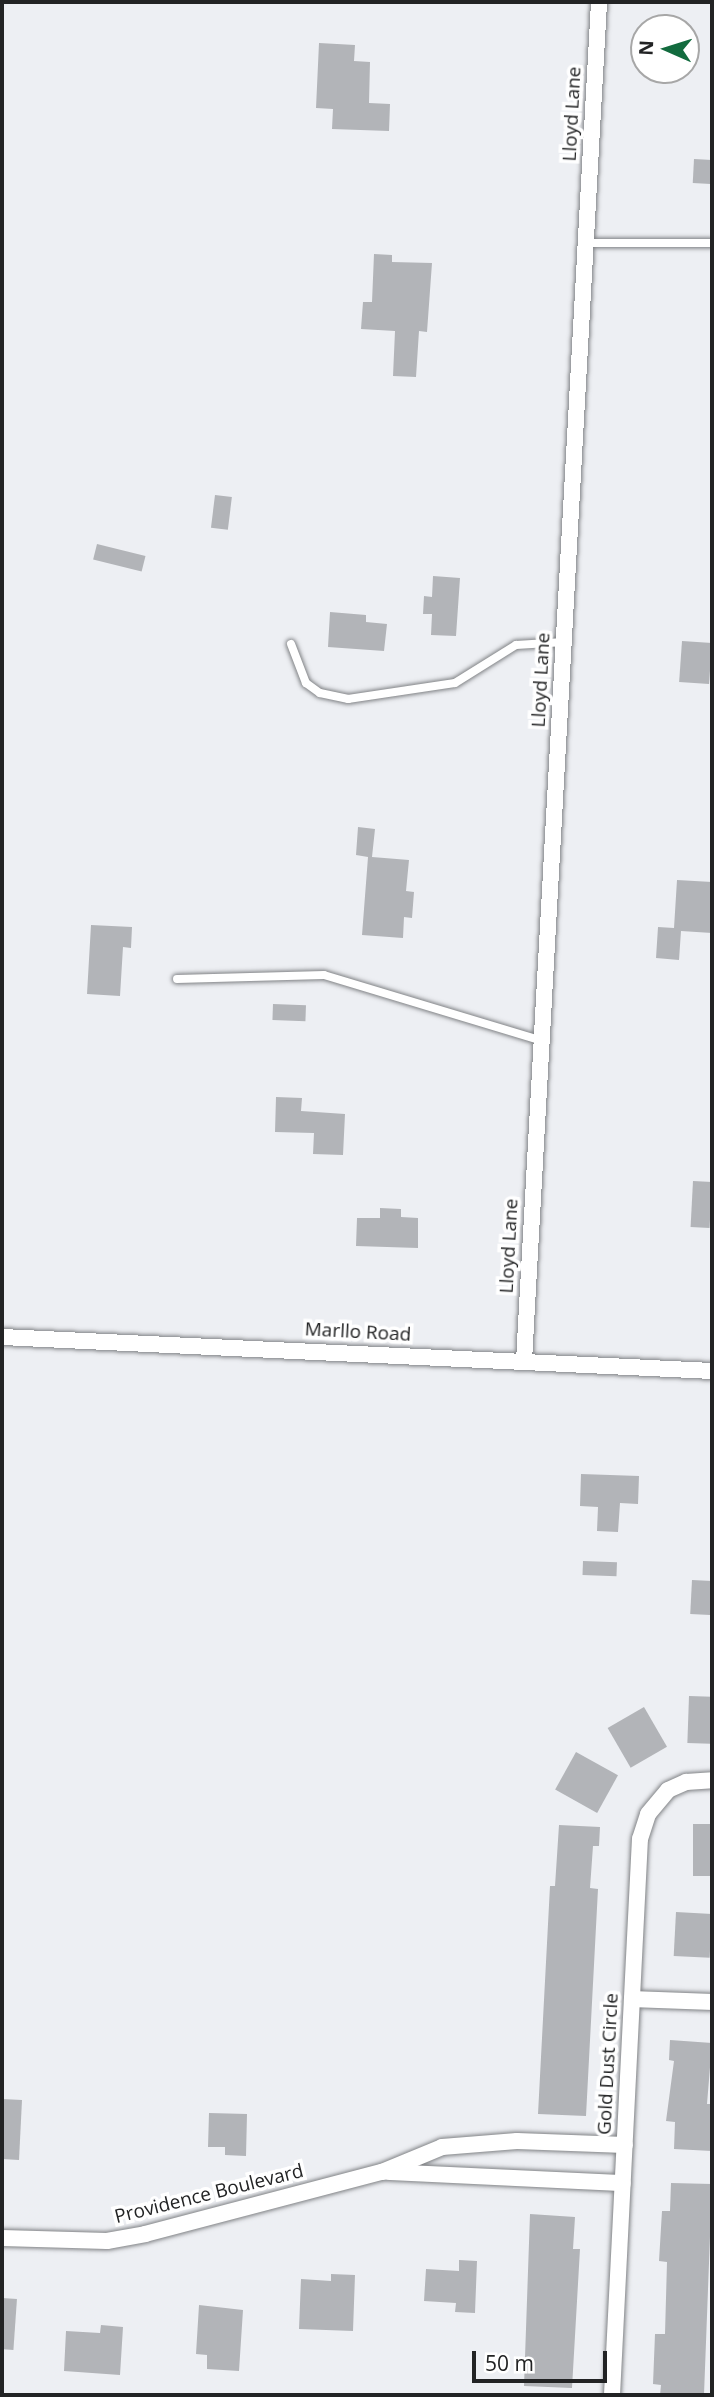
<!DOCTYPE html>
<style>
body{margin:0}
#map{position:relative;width:714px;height:2397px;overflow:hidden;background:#edeff3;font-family:"Open Sans",sans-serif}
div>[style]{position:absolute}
.building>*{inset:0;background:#b2b4b8;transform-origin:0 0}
.roads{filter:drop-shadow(0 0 2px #818386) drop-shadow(0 0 2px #818386)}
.service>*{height:8px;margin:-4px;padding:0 4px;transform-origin:4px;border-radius:4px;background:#fff}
.minor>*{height:16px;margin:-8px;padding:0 8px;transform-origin:8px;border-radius:8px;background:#fff}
span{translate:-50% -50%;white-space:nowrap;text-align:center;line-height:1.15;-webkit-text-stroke:7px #fff;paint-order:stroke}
.street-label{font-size:19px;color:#222324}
.frame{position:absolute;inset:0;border:4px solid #222324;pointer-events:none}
.north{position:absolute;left:630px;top:14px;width:70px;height:70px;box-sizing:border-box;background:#fff;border:2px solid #a7a7a7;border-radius:50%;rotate:273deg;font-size:19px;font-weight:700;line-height:28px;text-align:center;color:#222324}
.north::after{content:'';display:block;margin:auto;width:24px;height:32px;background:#126b3e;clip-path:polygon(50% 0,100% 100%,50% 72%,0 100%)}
.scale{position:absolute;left:472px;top:2351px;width:135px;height:32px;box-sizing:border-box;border:4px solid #222324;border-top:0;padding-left:9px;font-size:21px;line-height:24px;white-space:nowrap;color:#222324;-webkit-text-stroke:5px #fff;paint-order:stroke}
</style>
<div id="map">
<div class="building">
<i style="clip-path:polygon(319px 43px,355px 45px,354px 61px,370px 62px,369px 103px,390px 104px,389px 131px,332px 129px,333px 109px,316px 108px)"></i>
<i style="left:694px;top:159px;width:18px;height:24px;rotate:3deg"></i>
<i style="clip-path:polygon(374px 254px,392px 255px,392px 262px,432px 263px,427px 332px,419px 331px,416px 377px,393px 376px,395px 331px,361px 329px,363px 302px,372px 302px)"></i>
<i style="left:215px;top:495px;width:17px;height:33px;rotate:7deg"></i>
<i style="left:97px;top:544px;width:50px;height:16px;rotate:14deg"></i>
<i style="clip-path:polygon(433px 576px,460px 578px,456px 636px,431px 635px,432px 614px,423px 614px,424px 596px,432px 597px)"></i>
<i style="clip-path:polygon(330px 612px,366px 615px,366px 622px,387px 624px,384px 651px,328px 647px)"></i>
<i style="left:682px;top:641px;width:30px;height:41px;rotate:4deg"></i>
<i style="clip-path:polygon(358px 827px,375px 829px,372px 857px,409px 860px,406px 891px,414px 892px,412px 918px,404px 917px,403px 938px,362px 935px,368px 857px,356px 855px)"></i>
<i style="clip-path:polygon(677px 880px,712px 882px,712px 933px,681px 931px,679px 960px,656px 958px,658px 927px,674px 928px)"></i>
<i style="clip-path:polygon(91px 925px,132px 927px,131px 948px,123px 947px,120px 996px,87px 994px)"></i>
<i style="left:273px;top:1004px;width:33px;height:16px;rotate:2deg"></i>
<i style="clip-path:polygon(276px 1097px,302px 1098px,301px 1111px,345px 1114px,343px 1155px,313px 1154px,314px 1133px,275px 1132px)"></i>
<i style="left:693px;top:1181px;width:19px;height:46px;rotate:3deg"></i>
<i style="clip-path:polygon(380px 1208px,401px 1209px,401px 1217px,418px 1218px,418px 1248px,356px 1246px,357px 1218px,380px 1218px)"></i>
<i style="clip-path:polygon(581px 1474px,639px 1476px,638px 1504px,620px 1503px,618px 1532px,597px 1531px,598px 1507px,580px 1506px)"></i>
<i style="left:583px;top:1561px;width:34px;height:14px;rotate:2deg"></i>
<i style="left:692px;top:1580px;width:20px;height:34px;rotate:3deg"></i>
<i style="left:689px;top:1696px;width:23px;height:47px;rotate:2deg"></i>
<i style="left:644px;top:1707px;width:46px;height:42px;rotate:60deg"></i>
<i style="left:576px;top:1752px;width:48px;height:43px;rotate:29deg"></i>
<i style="left:693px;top:1824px;width:19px;height:52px"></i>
<i style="clip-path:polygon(559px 1825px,600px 1827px,599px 1846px,593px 1846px,590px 1888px,598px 1889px,586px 2116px,538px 2114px,550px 1886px,555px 1886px)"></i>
<i style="left:676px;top:1912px;width:36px;height:44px;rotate:3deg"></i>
<i style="clip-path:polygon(670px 2040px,712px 2043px,707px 2104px,712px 2104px,712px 2151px,674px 2149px,675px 2122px,666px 2121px,674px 2061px,669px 2060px)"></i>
<i style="clip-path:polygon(2px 2099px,22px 2100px,19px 2160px,2px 2159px)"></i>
<i style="clip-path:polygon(209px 2113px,247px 2114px,246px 2156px,225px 2155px,225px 2147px,208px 2147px)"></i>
<i style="clip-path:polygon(671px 2183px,712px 2184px,704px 2395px,660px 2395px,661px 2385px,653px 2384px,655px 2334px,665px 2334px,667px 2262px,659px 2261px,662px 2211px,670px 2211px)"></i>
<i style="clip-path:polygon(530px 2214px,575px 2217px,573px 2249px,580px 2249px,572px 2388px,524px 2386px)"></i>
<i style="clip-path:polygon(459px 2260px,477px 2261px,475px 2313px,455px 2312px,456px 2303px,424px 2301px,426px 2269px,459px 2271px)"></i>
<i style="clip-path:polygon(331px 2274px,355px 2275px,353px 2331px,299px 2329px,301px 2279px,331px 2281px)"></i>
<i style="left:2px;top:2298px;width:15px;height:51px;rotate:4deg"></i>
<i style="clip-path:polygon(199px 2305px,243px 2310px,239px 2371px,207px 2369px,207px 2355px,196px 2354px)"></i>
<i style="clip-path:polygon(101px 2325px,123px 2327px,120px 2375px,64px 2371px,66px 2331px,100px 2333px)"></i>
</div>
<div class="roads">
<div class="service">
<i style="left:586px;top:243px;width:126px"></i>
<i style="left:291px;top:644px;width:42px;rotate:69deg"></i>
<i style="left:306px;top:683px;width:17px;rotate:36deg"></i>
<i style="left:320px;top:693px;width:29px;rotate:12deg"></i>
<i style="left:348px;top:699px;width:108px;rotate:-8.5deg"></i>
<i style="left:455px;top:683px;width:72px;rotate:-31.9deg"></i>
<i style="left:516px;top:645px;width:48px;rotate:-3.6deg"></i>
<i style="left:177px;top:979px;width:147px;rotate:-1.6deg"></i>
<i style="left:324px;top:975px;width:228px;rotate:16.8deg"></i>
</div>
<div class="minor">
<i style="left:2px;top:1337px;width:711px;rotate:2.74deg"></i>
<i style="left:524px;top:1361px;width:1361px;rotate:-86.84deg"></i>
<i style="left:632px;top:1999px;width:80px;rotate:2.1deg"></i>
<i style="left:388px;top:2172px;width:235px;rotate:2.7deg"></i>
<i style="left:2px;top:2238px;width:105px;rotate:1.6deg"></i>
<i style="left:107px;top:2241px;width:39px;rotate:-10deg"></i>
<i style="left:145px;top:2234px;width:245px;rotate:-14.7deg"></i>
<i style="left:382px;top:2172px;width:65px;rotate:-22.6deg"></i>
<i style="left:442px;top:2147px;width:75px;rotate:-4.6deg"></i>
<i style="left:517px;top:2141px;width:108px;rotate:2.1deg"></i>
<i style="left:612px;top:2395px;width:557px;rotate:-87.12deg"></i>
<i style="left:640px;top:1839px;width:26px;rotate:-72deg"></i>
<i style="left:648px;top:1814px;width:31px;rotate:-50deg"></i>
<i style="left:668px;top:1790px;width:20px;rotate:-24deg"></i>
<i style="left:686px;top:1782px;width:26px;rotate:-4deg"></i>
</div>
</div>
<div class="street-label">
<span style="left:572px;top:114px;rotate:-87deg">Lloyd Lane</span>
<span style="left:541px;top:680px;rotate:-87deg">Lloyd Lane</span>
<span style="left:509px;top:1246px;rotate:-87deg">Lloyd Lane</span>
<span style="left:358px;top:1332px;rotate:3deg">Marllo Road</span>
<span style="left:608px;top:2064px;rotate:-87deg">Gold Dust Circle</span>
<span style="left:209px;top:2194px;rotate:-14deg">Providence Boulevard</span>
</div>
<div class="frame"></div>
<div class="north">N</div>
<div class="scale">50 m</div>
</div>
